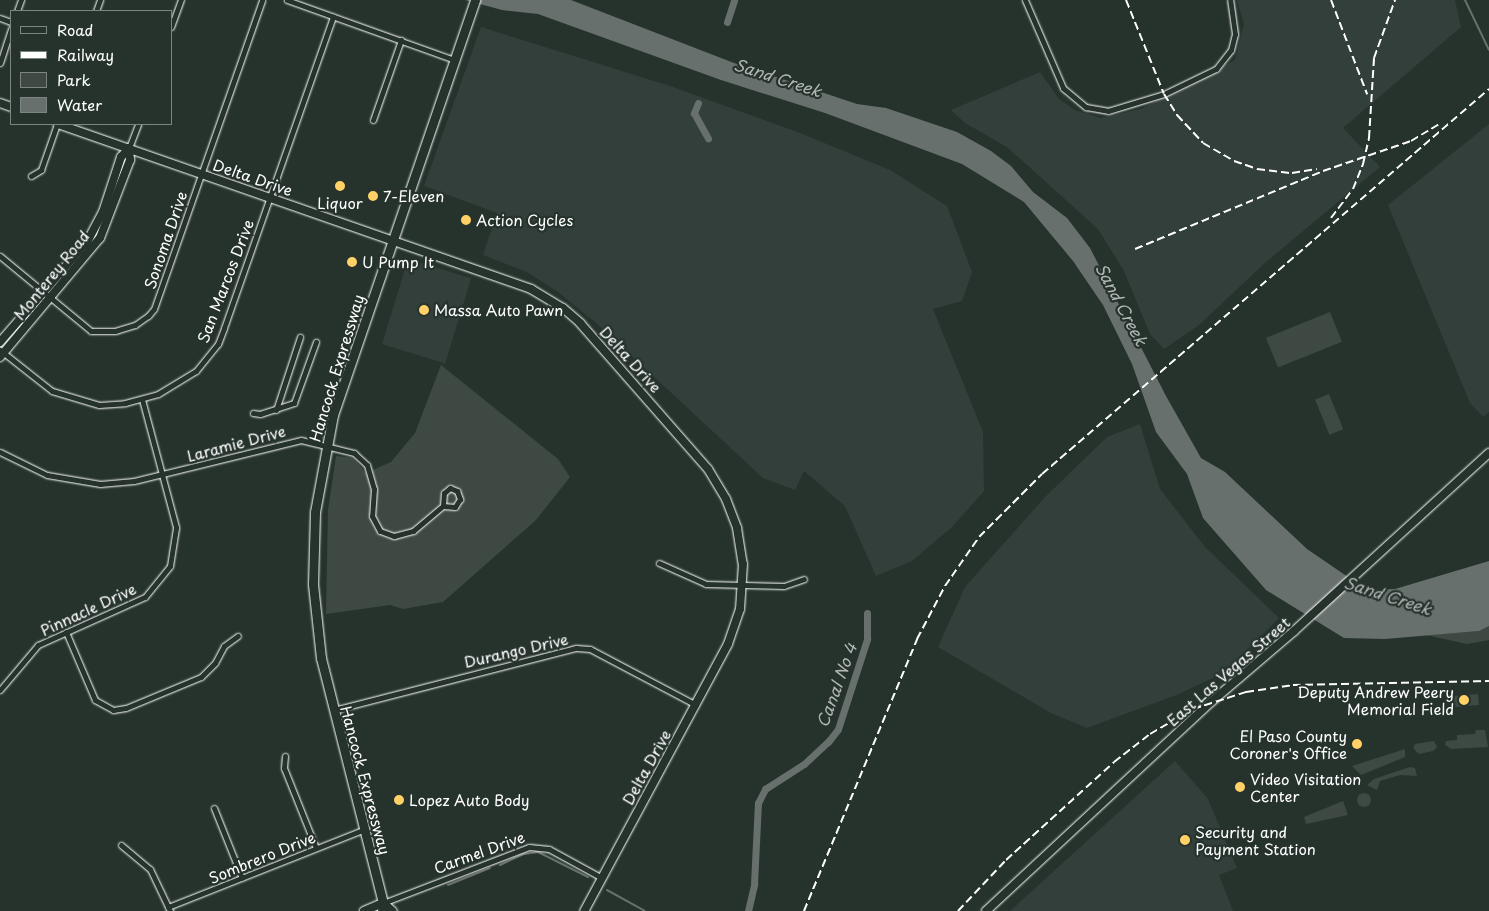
<!DOCTYPE html>
<style>
body{margin:0}
#map{position:relative;width:1489px;height:911px;overflow:hidden;background:#26332d;font-family:"Playpen Sans",sans-serif}
div>[style]{position:absolute}
.built>*{inset:0;background:#333f3a;transform-origin:0 0}
.green>*{inset:0;background:#3e4944;transform-origin:0 0}
.round{border-radius:50%}
.water>*{inset:0;background:#67706c}
.stream>*{height:2px;margin:-1px;padding:0 1px;transform-origin:1px;border-radius:1px;background:#67706c}
.canal>*{height:7px;margin:-3.5px;padding:0 3.5px;transform-origin:3.5px;border-radius:3.5px;background:#67706c}
.roads{filter:drop-shadow(0 0 1px #fff) drop-shadow(0 0 1px #fff)}
.street>*{height:5px;margin:-2.5px;padding:0 2.5px;transform-origin:2.5px;border-radius:2.5px;background:#26332d}
.secondary>*{height:8px;margin:-4px;padding:0 4px;transform-origin:4px;border-radius:4px;background:#26332d}
.primary>*{height:9px;margin:-4.5px;padding:0 4.5px;transform-origin:4.5px;border-radius:4.5px;background:#26332d}
.rail>*{height:2px;margin-top:-1px;transform-origin:0;background:repeating-linear-gradient(90deg,#fff 0 8px,transparent 0 12px)}
.dots>*{width:14px;height:14px;translate:-50% -50%;box-sizing:border-box;border:2px solid #26332d;border-radius:50%}
span{translate:-50% -50%;white-space:nowrap;text-align:center;line-height:1.15;-webkit-text-stroke:4.5px #26332d;paint-order:stroke}
.street-label{font-size:15px;color:#fff}
.poi-label{font-size:15px;color:#fff}
.left{translate:0 -50%;text-align:left}
.right{translate:-100% -50%;text-align:right}
.water-label{font-size:16px;color:#b3b8b6;font-style:italic}
.legend{position:absolute;left:10px;top:10px;width:162px;height:115px;box-sizing:border-box;background:#26332d;border:1px solid #7d8581;margin:0;padding:6px 9px;list-style:none;font-size:15px;color:#fff}
.legend li{display:flex;align-items:center;gap:10px;height:25px}
.legend b{width:25px;border:1px solid #7d8581}
</style>
<div id="map">
<div class="built">
<i style="clip-path:polygon(1237px 0,1455px 0,1461px 27px,1343px 128px,1380px 167px,1266px 262px,1199px 325px,1164px 349px,1150px 334px,1124px 271px,1098px 229px,1007px 147px,965px 123px,951px 110px,1040px 72px,1059px 99px,1075px 110px,1101px 118px,1141px 109px,1235px 60px,1244px 24px)"></i>
<i style="clip-path:polygon(481px 27px,670px 86px,800px 133px,890px 170px,947px 206px,972px 272px,962px 301px,933px 309px,983px 432px,984px 491px,953px 526px,912px 561px,876px 576px,845px 506px,804px 471px,795px 490px,763px 478px,596px 323px,558px 292px,527px 272px,483px 255px,497px 213px,424px 186px)"></i>
<i style="clip-path:polygon(1489px 124px,1489px 412px,1483px 417px,1470px 403px,1388px 205px)"></i>
<i style="left:408px;top:259px;width:66px;height:89px;rotate:17deg"></i>
<i style="clip-path:polygon(1140px 424px,1160px 489px,1205px 547px,1279px 618px,1225px 672px,1179px 694px,1087px 728px,1051px 713px,938px 647px,965px 587px,1046px 496px,1107px 437px)"></i>
<i style="clip-path:polygon(1175px 761px,1208px 799px,1237px 868px,1219px 875px,1233px 911px,1010px 911px)"></i>
</div>
<div class="green">
<i style="left:1330px;top:312px;width:32px;height:69px;rotate:68deg"></i>
<i style="clip-path:polygon(441px 365px,558px 459px,570px 477px,536px 520px,443px 602px,403px 609px,390px 605px,326px 614px,328px 510px,336px 456px,353px 458px,366px 473px,391px 462px,415px 433px)"></i>
<i style="left:1329px;top:394px;width:38px;height:15px;rotate:68deg"></i>
<i style="clip-path:polygon(1489px 626px,1489px 640px,1467px 644px,1426px 635px,1479px 631px)"></i>
<i style="left:1478px;top:694px;width:11px;height:29px;rotate:85deg"></i>
<i style="clip-path:polygon(1476px 730px,1485px 730px,1488px 747px,1451px 749px,1445px 745px,1446px 741px,1457px 740px,1457px 735px,1475px 734px)"></i>
<i style="clip-path:polygon(1434px 741px,1437px 747px,1433px 751px,1419px 754px,1413px 748px,1415px 744px)"></i>
<i style="clip-path:polygon(1405px 749px,1405px 757px,1361px 775px,1352px 766px)"></i>
<i style="clip-path:polygon(1410px 767px,1415px 768px,1417px 776px,1400px 775px,1380px 781px,1377px 790px,1367px 785px,1374px 779px)"></i>
<i class="round" style="left:1357px;top:793px;width:14px;height:14px"></i>
<i style="clip-path:polygon(1343px 801px,1348px 815px,1306px 824px,1304px 817px)"></i>
</div>
<div class="water">
<i style="clip-path:polygon(465px 0,571px 0,734px 63px,857px 104px,886px 108px,957px 132px,991px 151px,1011px 166px,1033px 192px,1067px 218px,1090px 248px,1166px 396px,1201px 458px,1225px 472px,1307px 549px,1367px 590px,1395px 589px,1489px 561px,1489px 626px,1479px 631px,1385px 639px,1344px 638px,1266px 590px,1203px 518px,1187px 474px,1156px 432px,1132px 364px,1103px 305px,1073px 261px,1024px 202px,962px 164px,825px 113px,721px 80px,538px 14px,502px 10px)"></i>
</div>
<div class="stream">
<i style="left:1465px;top:0;width:55px;rotate:64.4deg"></i>
<i style="left:500px;top:865px;width:26px;rotate:-25deg"></i>
<i style="left:524px;top:854px;width:14px;rotate:-8deg"></i>
<i style="left:538px;top:852px;width:56px;rotate:26.6deg"></i>
<i style="left:448px;top:885px;width:45px;rotate:-22deg"></i>
<i style="left:607px;top:890px;width:43px;rotate:28.9deg"></i>
</div>
<div class="canal">
<i style="left:727px;top:22px;width:23px;rotate:-72deg"></i>
<i style="left:698px;top:103px;width:11px;rotate:112deg"></i>
<i style="left:694px;top:113px;width:29px;rotate:61deg"></i>
<i style="left:748px;top:911px;width:28px;rotate:-77deg"></i>
<i style="left:754px;top:884px;width:81px;rotate:-87.2deg"></i>
<i style="left:758px;top:803px;width:16px;rotate:-63deg"></i>
<i style="left:765px;top:789px;width:46px;rotate:-32.7deg"></i>
<i style="left:804px;top:764px;width:33px;rotate:-43deg"></i>
<i style="left:828px;top:742px;width:16px;rotate:-52deg"></i>
<i style="left:838px;top:729px;width:95px;rotate:-72.1deg"></i>
<i style="left:867px;top:639px;width:26px;rotate:-90deg"></i>
</div>
<div class="roads">
<div class="street">
<i style="left:287px;top:0;width:178px;rotate:19.7deg"></i>
<i style="left:1025px;top:0;width:96px;rotate:66.6deg"></i>
<i style="left:1063px;top:88px;width:30px;rotate:40deg"></i>
<i style="left:1086px;top:107px;width:22px;rotate:10deg"></i>
<i style="left:1108px;top:111px;width:59px;rotate:-16.9deg"></i>
<i style="left:1164px;top:94px;width:58px;rotate:-25.7deg"></i>
<i style="left:1216px;top:69px;width:24px;rotate:-52deg"></i>
<i style="left:1231px;top:50px;width:16px;rotate:-76deg"></i>
<i style="left:1235px;top:34px;width:34px;rotate:-98deg"></i>
<i style="left:17px;top:11px;width:12px;rotate:-70deg"></i>
<i style="left:96px;top:11px;width:12px;rotate:-70deg"></i>
<i style="left:0;top:18px;width:12px;rotate:20deg"></i>
<i style="left:171px;top:27px;width:29px;rotate:-70deg"></i>
<i style="left:0;top:63px;width:36px;rotate:-72deg"></i>
<i style="left:373px;top:120px;width:85px;rotate:-70.7deg"></i>
<i style="left:129px;top:148px;width:26px;rotate:-69deg"></i>
<i style="left:31px;top:176px;width:12px;rotate:-31deg"></i>
<i style="left:41px;top:170px;width:49px;rotate:-70.8deg"></i>
<i style="left:0;top:256px;width:118px;rotate:39.5deg"></i>
<i style="left:91px;top:331px;width:24px"></i>
<i style="left:115px;top:331px;width:21px;rotate:-17deg"></i>
<i style="left:135px;top:325px;width:16px;rotate:-35deg"></i>
<i style="left:148px;top:316px;width:9px;rotate:-49deg"></i>
<i style="left:154px;top:309px;width:327px;rotate:-70.7deg"></i>
<i style="left:0;top:350px;width:66px;rotate:38.3deg"></i>
<i style="left:52px;top:391px;width:49px;rotate:16.6deg"></i>
<i style="left:99px;top:405px;width:26px;rotate:-4deg"></i>
<i style="left:125px;top:403px;width:34px;rotate:-15deg"></i>
<i style="left:158px;top:394px;width:44px;rotate:-31.2deg"></i>
<i style="left:196px;top:371px;width:35px;rotate:-51deg"></i>
<i style="left:218px;top:344px;width:17px;rotate:-69deg"></i>
<i style="left:224px;top:328px;width:330px;rotate:-70.7deg"></i>
<i style="left:276px;top:410px;width:77px;rotate:-71.8deg"></i>
<i style="left:253px;top:413px;width:7px;rotate:8deg"></i>
<i style="left:260px;top:414px;width:36px;rotate:-18deg"></i>
<i style="left:294px;top:403px;width:65px;rotate:-70.2deg"></i>
<i style="left:0;top:452px;width:52px;rotate:26.1deg"></i>
<i style="left:47px;top:475px;width:54px;rotate:9.6deg"></i>
<i style="left:100px;top:484px;width:34px;rotate:-5deg"></i>
<i style="left:134px;top:481px;width:172px;rotate:-13.8deg"></i>
<i style="left:301px;top:440px;width:55px;rotate:13.8deg"></i>
<i style="left:354px;top:453px;width:18px;rotate:43deg"></i>
<i style="left:367px;top:465px;width:25px;rotate:74deg"></i>
<i style="left:374px;top:489px;width:27px;rotate:94deg"></i>
<i style="left:372px;top:516px;width:17px;rotate:62deg"></i>
<i style="left:380px;top:531px;width:15px;rotate:20deg"></i>
<i style="left:394px;top:536px;width:20px;rotate:-15deg"></i>
<i style="left:413px;top:531px;width:39px;rotate:-40deg"></i>
<i style="left:443px;top:506px;width:13px;rotate:-86deg"></i>
<i style="left:444px;top:493px;width:8px;rotate:-40deg"></i>
<i style="left:450px;top:488px;width:8px;rotate:23deg"></i>
<i style="left:457px;top:491px;width:9px;rotate:69deg"></i>
<i style="left:460px;top:499px;width:9px;rotate:122deg"></i>
<i style="left:455px;top:507px;width:12px;rotate:-175deg"></i>
<i style="left:659px;top:563px;width:51px;rotate:24.1deg"></i>
<i style="left:706px;top:584px;width:78px;rotate:1.5deg"></i>
<i style="left:784px;top:586px;width:21px;rotate:-19deg"></i>
<i style="left:66px;top:632px;width:74px;rotate:66.9deg"></i>
<i style="left:95px;top:700px;width:21px;rotate:29deg"></i>
<i style="left:113px;top:710px;width:13px;rotate:-9deg"></i>
<i style="left:126px;top:708px;width:81px;rotate:-22.5deg"></i>
<i style="left:201px;top:677px;width:20px;rotate:-45deg"></i>
<i style="left:215px;top:663px;width:19px;rotate:-62deg"></i>
<i style="left:224px;top:646px;width:17px;rotate:-36deg"></i>
<i style="left:0;top:690px;width:59px;rotate:-49.8deg"></i>
<i style="left:38px;top:645px;width:117px;rotate:-24.2deg"></i>
<i style="left:145px;top:597px;width:40px;rotate:-51deg"></i>
<i style="left:170px;top:566px;width:39px;rotate:-81deg"></i>
<i style="left:176px;top:527px;width:132px;rotate:-104.9deg"></i>
<i style="left:334px;top:710px;width:250px;rotate:-14.4deg"></i>
<i style="left:576px;top:648px;width:14px;rotate:4deg"></i>
<i style="left:590px;top:649px;width:120px;rotate:27.8deg"></i>
<i style="left:285px;top:756px;width:12px;rotate:95deg"></i>
<i style="left:284px;top:768px;width:86px;rotate:68.2deg"></i>
<i style="left:214px;top:808px;width:75px;rotate:68.2deg"></i>
<i style="left:121px;top:845px;width:38px;rotate:40deg"></i>
<i style="left:150px;top:869px;width:47px;rotate:64.5deg"></i>
<i style="left:383px;top:903px;width:156px;rotate:-21deg"></i>
<i style="left:529px;top:847px;width:20px;rotate:6deg"></i>
<i style="left:549px;top:849px;width:60px;rotate:28.7deg"></i>
<i style="left:168px;top:907px;width:212px;rotate:-21.6deg"></i>
</div>
<div class="secondary">
<i style="left:0;top:103px;width:12px;rotate:20deg"></i>
<i style="left:58px;top:124px;width:501px;rotate:19.23deg"></i>
<i style="left:531px;top:289px;width:37px;rotate:31deg"></i>
<i style="left:563px;top:308px;width:23px;rotate:41deg"></i>
<i style="left:580px;top:323px;width:194px;rotate:48.8deg"></i>
<i style="left:708px;top:469px;width:35px;rotate:59deg"></i>
<i style="left:726px;top:499px;width:31px;rotate:69deg"></i>
<i style="left:737px;top:528px;width:36px;rotate:81deg"></i>
<i style="left:743px;top:564px;width:45px;rotate:93.8deg"></i>
<i style="left:740px;top:609px;width:37px;rotate:109deg"></i>
<i style="left:728px;top:644px;width:303px;rotate:118.3deg"></i>
<i style="left:0;top:342px;width:133px;rotate:-49deg"></i>
<i style="left:87px;top:242px;width:34px;rotate:-62deg"></i>
<i style="left:103px;top:212px;width:58px;rotate:-71.9deg"></i>
<i style="left:121px;top:157px;width:12px;rotate:-48deg"></i>
<i style="left:0;top:357px;width:155px;rotate:-50deg"></i>
<i style="left:100px;top:238px;width:84px;rotate:-69deg"></i>
<i style="left:130px;top:160px;width:12px;rotate:-95deg"></i>
<i style="left:364px;top:911px;width:21px;rotate:-23deg"></i>
<i style="left:986px;top:911px;width:307px;rotate:-42.9deg"></i>
<i style="left:1211px;top:702px;width:109px;rotate:-40.5deg"></i>
<i style="left:1294px;top:631px;width:264px;rotate:-42.4deg"></i>
</div>
<div class="primary">
<i style="left:383px;top:903px;width:12px;rotate:42deg"></i>
<i style="left:382px;top:911px;width:8px;rotate:-83deg"></i>
<i style="left:383px;top:903px;width:253px;rotate:-104.2deg"></i>
<i style="left:321px;top:658px;width:74px;rotate:-96.2deg"></i>
<i style="left:313px;top:584px;width:72px;rotate:-88.4deg"></i>
<i style="left:315px;top:512px;width:99px;rotate:-79.5deg"></i>
<i style="left:333px;top:415px;width:439px;rotate:-71.1deg"></i>
</div>
</div>
<div class="rail">
<i style="left:1126px;top:0;width:101px;rotate:68deg"></i>
<i style="left:1164px;top:94px;width:25px;rotate:58deg"></i>
<i style="left:1177px;top:115px;width:38px;rotate:47deg"></i>
<i style="left:1203px;top:143px;width:36px;rotate:30deg"></i>
<i style="left:1234px;top:161px;width:24px;rotate:19deg"></i>
<i style="left:1257px;top:169px;width:35px;rotate:7deg"></i>
<i style="left:1292px;top:173px;width:25px;rotate:-9deg"></i>
<i style="left:1331px;top:0;width:101px;rotate:69deg"></i>
<i style="left:1331px;top:218px;width:36px;rotate:-53deg"></i>
<i style="left:1353px;top:189px;width:27px;rotate:-68deg"></i>
<i style="left:1363px;top:164px;width:27px;rotate:-77deg"></i>
<i style="left:1369px;top:138px;width:80px;rotate:-86.4deg"></i>
<i style="left:1374px;top:58px;width:62px;rotate:-70.1deg"></i>
<i style="left:1135px;top:249px;width:204px;rotate:-22.5deg"></i>
<i style="left:1323px;top:171px;width:93px;rotate:-18.8deg"></i>
<i style="left:1411px;top:141px;width:33px;rotate:-31deg"></i>
<i style="left:804px;top:911px;width:295px;rotate:-67.4deg"></i>
<i style="left:917px;top:639px;width:60px;rotate:-62.2deg"></i>
<i style="left:945px;top:586px;width:60px;rotate:-55.2deg"></i>
<i style="left:979px;top:537px;width:89px;rotate:-45deg"></i>
<i style="left:1042px;top:474px;width:590px;rotate:-40.74deg"></i>
<i style="left:958px;top:911px;width:70px;rotate:-46.7deg"></i>
<i style="left:1006px;top:860px;width:146px;rotate:-42.2deg"></i>
<i style="left:1114px;top:762px;width:46px;rotate:-37.9deg"></i>
<i style="left:1150px;top:734px;width:50px;rotate:-30.2deg"></i>
<i style="left:1193px;top:709px;width:56px;rotate:-17.8deg"></i>
<i style="left:1246px;top:692px;width:48px;rotate:-8.5deg"></i>
<i style="left:1293px;top:685px;width:196px;rotate:-1.2deg"></i>
</div>
<div class="dots">
<i style="left:340px;top:186px;background:#ffd166"></i>
<i style="left:373px;top:196px;background:#ffd166"></i>
<i style="left:466px;top:220px;background:#ffd166"></i>
<i style="left:352px;top:262px;background:#ffd166"></i>
<i style="left:424px;top:310px;background:#ffd166"></i>
<i style="left:1464px;top:700px;background:#ffd166"></i>
<i style="left:1357px;top:744px;background:#ffd166"></i>
<i style="left:1240px;top:787px;background:#ffd166"></i>
<i style="left:399px;top:800px;background:#ffd166"></i>
<i style="left:1185px;top:840px;background:#ffd166"></i>
</div>
<div class="street-label">
<span style="left:253px;top:177px;rotate:19deg">Delta Drive</span>
<span style="left:165px;top:240px;rotate:-71deg">Sonoma Drive</span>
<span style="left:51px;top:275px;rotate:-51deg">Monterey Road</span>
<span style="left:225px;top:281px;rotate:-69deg">San Marcos Drive</span>
<span style="left:631px;top:359px;rotate:48deg">Delta Drive</span>
<span style="left:336px;top:368px;rotate:-73deg">Hancock Expressway</span>
<span style="left:236px;top:443px;rotate:-15deg">Laramie Drive</span>
<span style="left:88px;top:609px;rotate:-25deg">Pinnacle Drive</span>
<span style="left:516px;top:650px;rotate:-13deg">Durango Drive</span>
<span style="left:1228px;top:671px;rotate:-41deg">East Las Vegas Street</span>
<span style="left:646px;top:767px;rotate:-61deg">Delta Drive</span>
<span style="left:366px;top:780px;rotate:75deg">Hancock Expressway</span>
<span style="left:479px;top:852px;rotate:-20deg">Carmel Drive</span>
<span style="left:262px;top:857px;rotate:-22deg">Sombrero Drive</span>
</div>
<div class="poi-label">
<span class="left" style="left:383px;top:196px">7-Eleven</span>
<span style="left:340px;top:203px">Liquor</span>
<span class="left" style="left:476px;top:220px">Action Cycles</span>
<span class="left" style="left:362px;top:262px">U Pump It</span>
<span class="left" style="left:434px;top:310px">Massa Auto Pawn</span>
<span class="right" style="left:1454px;top:700px">Deputy Andrew Peery<br>Memorial Field</span>
<span class="right" style="left:1347px;top:744px">El Paso County<br>Coroner's Office</span>
<span class="left" style="left:1250px;top:787px">Video Visitation<br>Center</span>
<span class="left" style="left:409px;top:800px">Lopez Auto Body</span>
<span class="left" style="left:1195px;top:840px">Security and<br>Payment Station</span>
</div>
<div class="water-label">
<span style="left:778px;top:77px;rotate:18deg">Sand Creek</span>
<span style="left:1122px;top:304px;rotate:62deg">Sand Creek</span>
<span style="left:1388px;top:595px;rotate:18deg">Sand Creek</span>
<span style="left:836px;top:685px;rotate:-70deg">Canal No 4</span>
</div>
<ul class="legend">
<li><b style="height:6px;background:#26332d"></b>Road</li>
<li><b style="height:6px;background:#fff"></b>Railway</li>
<li><b style="height:14px;background:#3e4944"></b>Park</li>
<li><b style="height:14px;background:#67706c"></b>Water</li>
</ul>
</div>
